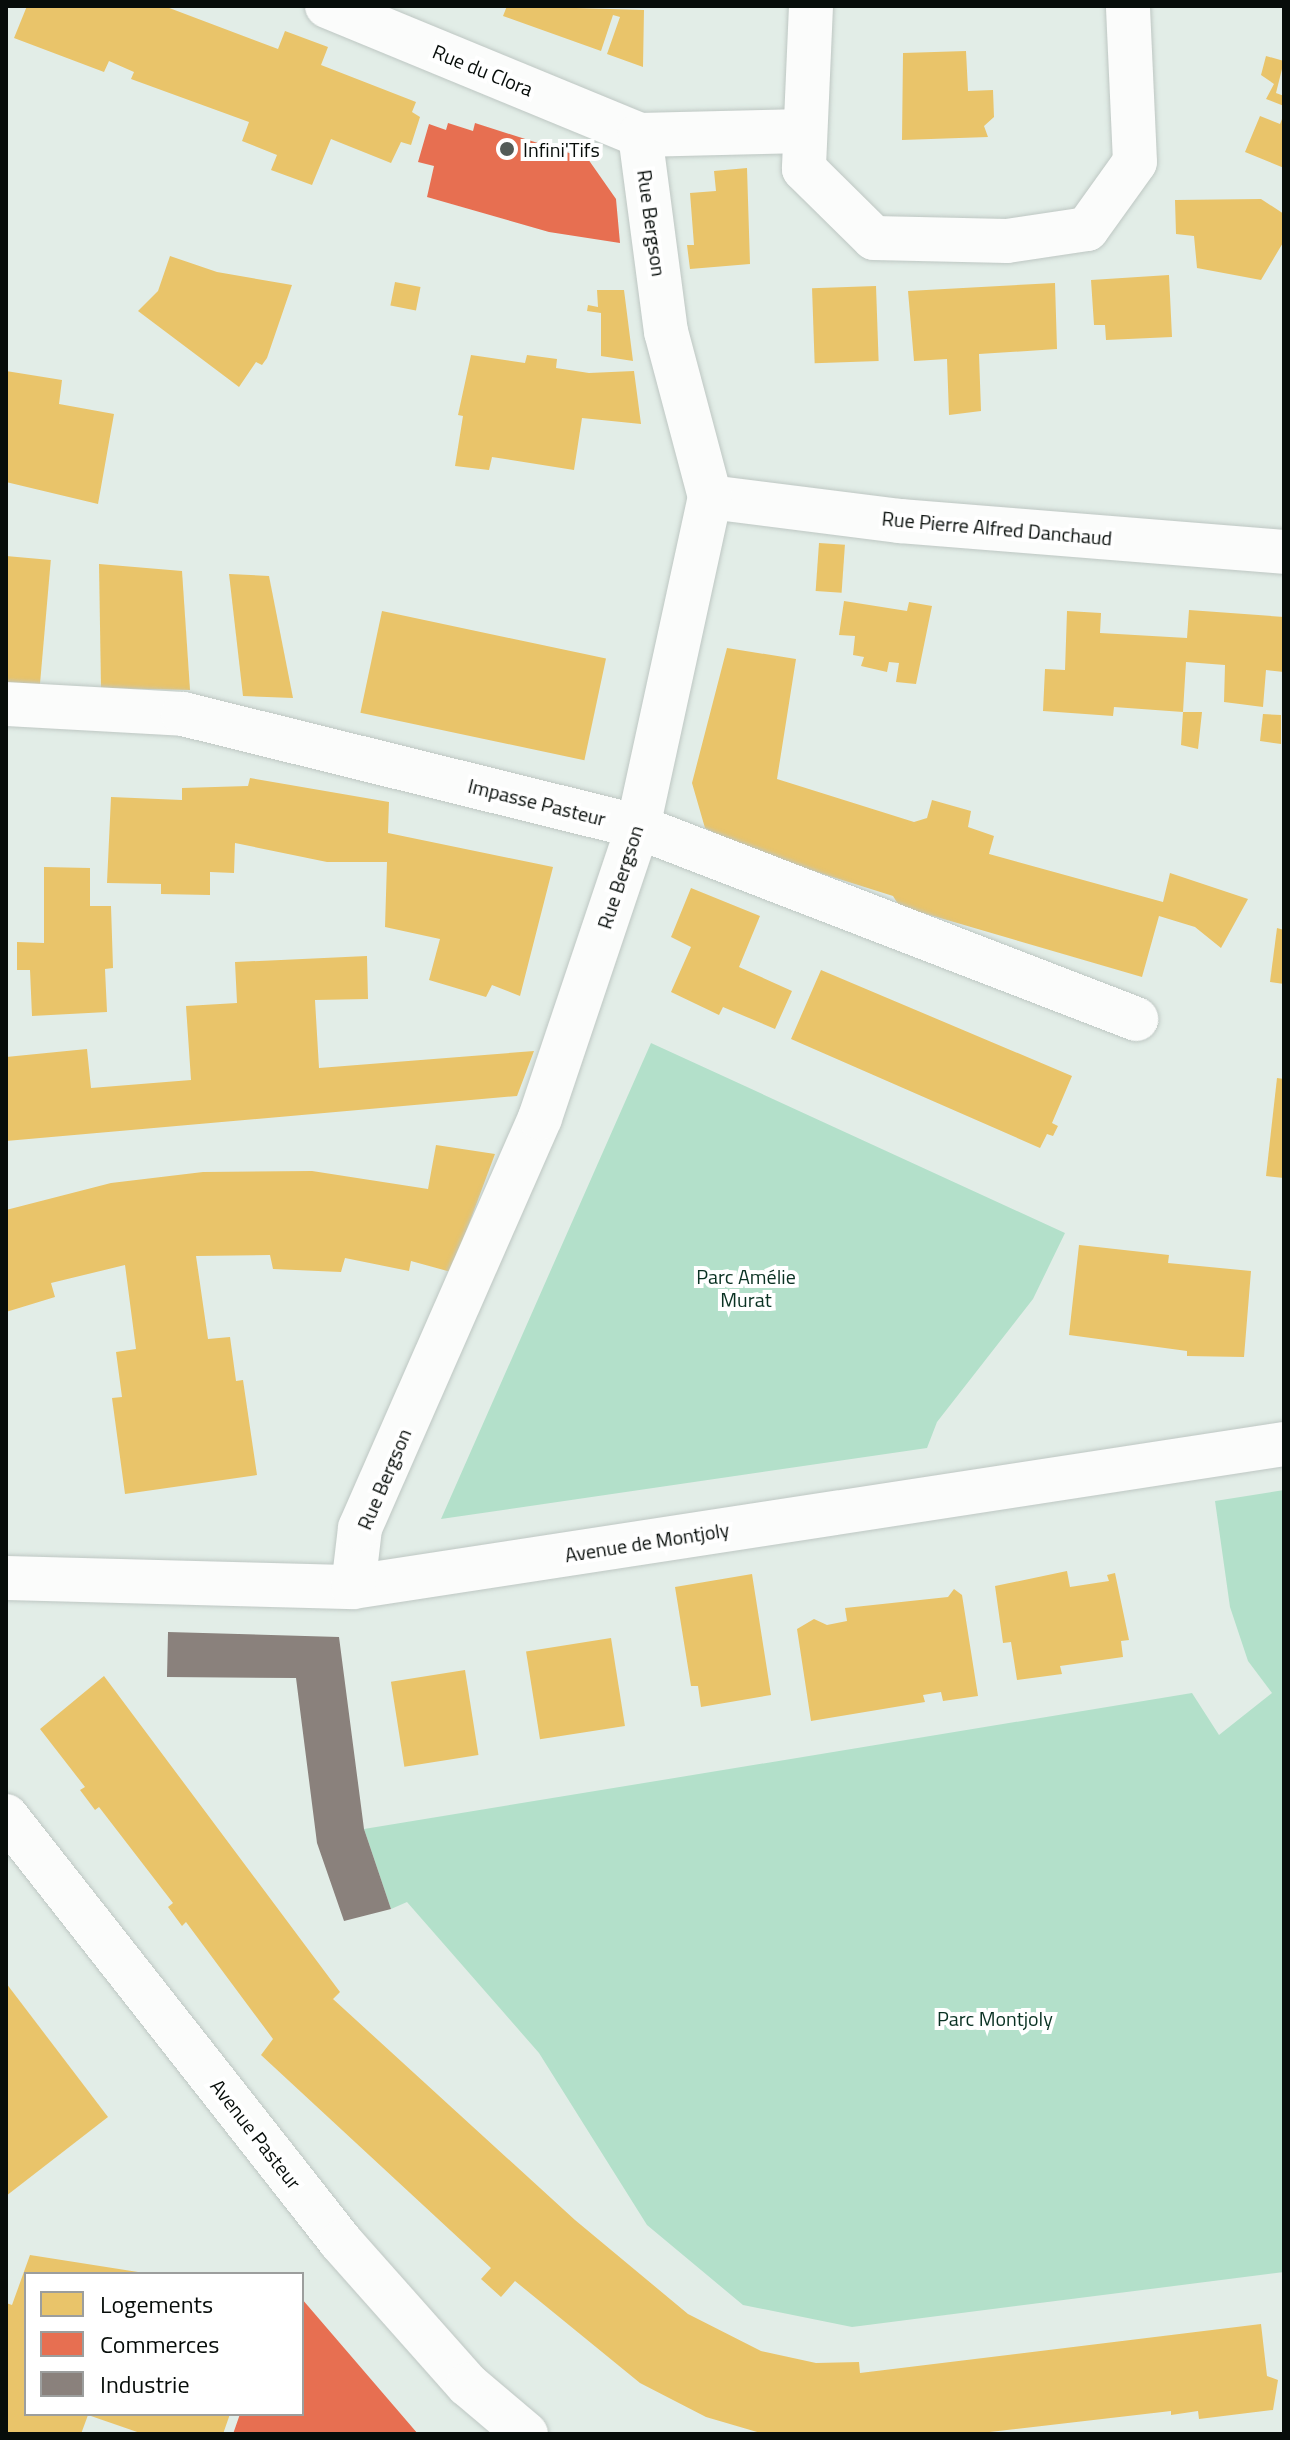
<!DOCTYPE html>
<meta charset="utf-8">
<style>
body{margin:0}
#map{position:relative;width:1290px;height:2440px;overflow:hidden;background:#e2ede7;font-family:"Titillium Web",sans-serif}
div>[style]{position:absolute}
.green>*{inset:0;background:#b3e0ca}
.homes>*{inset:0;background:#e9c46a;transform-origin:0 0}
.shops>*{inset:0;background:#e76f51}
.industry>*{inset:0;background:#8a817c}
.roads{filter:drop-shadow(0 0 2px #bec7c3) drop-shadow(0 0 2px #bec7c3)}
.minor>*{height:44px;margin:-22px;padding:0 22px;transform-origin:22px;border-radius:22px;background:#fbfcfb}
.dots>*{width:22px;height:22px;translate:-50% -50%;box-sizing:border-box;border:4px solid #fff;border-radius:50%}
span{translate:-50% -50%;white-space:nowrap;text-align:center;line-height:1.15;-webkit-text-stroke:8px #fff;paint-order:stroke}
.street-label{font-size:20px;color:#070d0a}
.poi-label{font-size:20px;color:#070d0a}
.left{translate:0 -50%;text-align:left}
.park-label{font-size:20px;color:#093122}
.frame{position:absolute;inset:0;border:8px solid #070d0a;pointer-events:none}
.legend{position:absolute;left:24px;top:2272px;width:280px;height:144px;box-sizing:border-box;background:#fff;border:2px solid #9c9e9d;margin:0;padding:10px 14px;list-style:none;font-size:24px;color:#070d0a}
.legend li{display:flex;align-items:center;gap:16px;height:40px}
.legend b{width:40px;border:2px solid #9c9e9d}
</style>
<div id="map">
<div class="green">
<i style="clip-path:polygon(651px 1043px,1065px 1233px,1033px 1299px,937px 1422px,927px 1448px,441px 1519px)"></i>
<i style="clip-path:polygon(1284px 1490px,1284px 2272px,852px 2327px,743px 2305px,647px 2225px,539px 2053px,407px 1902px,391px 1909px,364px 1829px,1192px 1693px,1219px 1735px,1272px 1693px,1248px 1661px,1230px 1607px,1215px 1501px)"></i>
</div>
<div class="homes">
<i style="clip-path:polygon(27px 6px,164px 6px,278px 49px,285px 31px,328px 47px,321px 65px,416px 102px,412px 112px,420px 117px,411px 145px,401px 142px,391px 163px,331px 139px,312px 185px,271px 170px,277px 155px,242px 141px,249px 122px,131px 79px,134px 72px,109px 61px,104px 72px,14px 38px)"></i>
<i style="clip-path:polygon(507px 6px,644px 10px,643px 67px,607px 54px,620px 17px,613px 15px,601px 51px,503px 16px)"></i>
<i style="clip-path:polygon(966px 51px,968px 91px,993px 90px,994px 117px,984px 126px,988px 137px,902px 140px,903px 53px)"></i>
<i style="clip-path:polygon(1266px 56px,1284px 61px,1276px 93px,1284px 96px,1284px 106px,1266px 99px,1274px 84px,1261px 75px)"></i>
<i style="clip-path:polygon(1284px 114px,1284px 168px,1245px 152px,1260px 116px,1280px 124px)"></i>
<i style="clip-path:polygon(747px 168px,750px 264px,690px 269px,687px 245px,694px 245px,690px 193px,716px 191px,714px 171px)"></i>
<i style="clip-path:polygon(1261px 199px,1284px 214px,1284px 241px,1261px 280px,1197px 268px,1194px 236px,1176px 234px,1175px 200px)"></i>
<i style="clip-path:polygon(170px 256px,217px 272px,292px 285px,267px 358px,262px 365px,256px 362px,239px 387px,138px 311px,158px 291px)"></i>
<i style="clip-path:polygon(1169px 275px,1172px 337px,1106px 340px,1105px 325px,1094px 325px,1091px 280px)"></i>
<i style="left:395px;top:282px;width:26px;height:24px;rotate:11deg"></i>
<i style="clip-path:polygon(1055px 283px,1057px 349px,979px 354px,981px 411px,949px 415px,947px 359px,914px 361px,908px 291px)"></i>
<i style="left:876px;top:286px;width:75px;height:64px;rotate:88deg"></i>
<i style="clip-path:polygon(597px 290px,624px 290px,633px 361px,601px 356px,601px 313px,587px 311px,588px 305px,598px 307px)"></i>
<i style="clip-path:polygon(471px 355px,525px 363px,527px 355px,557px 359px,556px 368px,589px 373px,634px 371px,641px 424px,582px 418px,574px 470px,492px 457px,489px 470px,455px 466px,463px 416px,458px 415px)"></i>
<i style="clip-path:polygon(6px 371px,62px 380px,59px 404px,114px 414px,98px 504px,6px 482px)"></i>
<i style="left:819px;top:543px;width:26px;height:48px;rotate:4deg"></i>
<i style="left:6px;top:556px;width:45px;height:127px;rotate:5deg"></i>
<i style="clip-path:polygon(99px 564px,182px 571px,190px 690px,101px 688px)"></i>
<i style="clip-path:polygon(229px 574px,269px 576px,293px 698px,243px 696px)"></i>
<i style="clip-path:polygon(844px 601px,907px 611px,909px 602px,932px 606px,916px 684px,896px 682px,899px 663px,889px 662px,887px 672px,861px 666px,864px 657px,853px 655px,855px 636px,839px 635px)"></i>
<i style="clip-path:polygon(1189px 610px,1284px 617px,1284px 672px,1266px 670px,1263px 707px,1224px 702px,1225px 665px,1186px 662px,1183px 712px,1202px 712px,1198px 749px,1181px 745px,1183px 712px,1114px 707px,1113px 716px,1043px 711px,1045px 669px,1065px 670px,1067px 611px,1101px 613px,1100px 633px,1187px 638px)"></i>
<i style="left:382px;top:611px;width:229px;height:104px;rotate:12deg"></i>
<i style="clip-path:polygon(727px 648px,796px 659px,777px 779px,914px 822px,927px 818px,932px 800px,971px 811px,968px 827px,994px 836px,989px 854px,1163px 902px,1170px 873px,1248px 899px,1221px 948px,1195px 927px,1159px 916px,1142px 977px,923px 913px,920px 919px,905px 915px,893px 896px,750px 851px,705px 828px,692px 783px)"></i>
<i style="clip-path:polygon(1263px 714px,1281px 715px,1281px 744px,1260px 741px)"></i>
<i style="clip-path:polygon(250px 778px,389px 802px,388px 833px,553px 867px,520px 996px,492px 985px,486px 997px,429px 980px,440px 939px,385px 927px,387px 862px,327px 862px,235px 843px,234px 873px,210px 872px,210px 895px,161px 894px,161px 884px,107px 883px,111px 797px,182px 800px,182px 788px,248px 786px)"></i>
<i style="clip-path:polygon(44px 867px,90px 868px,90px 906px,111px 906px,113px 968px,105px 969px,107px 1012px,32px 1016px,30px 970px,17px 970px,17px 942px,44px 943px)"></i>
<i style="clip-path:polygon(691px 888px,760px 916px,739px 967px,792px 991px,775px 1029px,723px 1007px,719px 1015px,671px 992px,691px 947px,671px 937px)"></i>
<i style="clip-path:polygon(1277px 928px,1284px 930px,1284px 984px,1270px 982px)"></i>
<i style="clip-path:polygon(367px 956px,368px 999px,315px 1000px,319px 1068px,534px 1051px,517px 1096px,6px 1141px,6px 1057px,87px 1049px,91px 1088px,191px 1080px,186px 1006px,237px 1003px,235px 962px)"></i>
<i style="clip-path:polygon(821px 970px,1072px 1076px,1052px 1123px,1058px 1126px,1053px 1136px,1047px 1134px,1040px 1148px,791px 1039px)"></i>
<i style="clip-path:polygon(1277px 1078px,1284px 1079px,1284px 1178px,1266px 1176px)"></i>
<i style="clip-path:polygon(436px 1145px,495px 1154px,451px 1272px,411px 1261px,409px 1271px,345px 1258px,341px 1272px,273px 1269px,270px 1255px,196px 1256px,208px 1339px,230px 1337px,236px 1381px,243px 1380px,257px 1475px,125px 1494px,112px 1398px,122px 1397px,116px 1352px,136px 1349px,125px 1265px,51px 1283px,55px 1297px,6px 1312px,6px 1210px,111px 1183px,203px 1172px,312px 1171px,428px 1189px)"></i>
<i style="clip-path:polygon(1079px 1245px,1169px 1255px,1168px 1263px,1251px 1271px,1244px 1357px,1187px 1356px,1187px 1351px,1069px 1335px)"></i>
<i style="clip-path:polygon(1067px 1571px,1070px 1587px,1109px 1581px,1107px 1575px,1115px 1573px,1129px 1640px,1121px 1641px,1123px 1657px,1060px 1666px,1062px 1674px,1017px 1680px,1011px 1642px,1003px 1643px,995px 1586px)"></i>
<i style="clip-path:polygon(752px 1574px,771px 1695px,701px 1707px,698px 1686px,691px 1686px,675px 1587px)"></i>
<i style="clip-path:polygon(954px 1589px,962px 1595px,978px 1696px,943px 1701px,941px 1692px,923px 1695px,925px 1702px,811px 1721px,797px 1629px,814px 1619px,827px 1625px,847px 1621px,845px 1608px,948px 1597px)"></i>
<i style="left:611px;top:1638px;width:89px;height:86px;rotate:81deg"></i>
<i style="left:465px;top:1670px;width:86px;height:75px;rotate:81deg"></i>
<i style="clip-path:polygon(104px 1676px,340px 1992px,333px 1999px,575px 2220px,688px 2314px,761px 2351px,816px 2363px,859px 2362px,860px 2373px,1261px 2324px,1267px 2376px,1278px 2380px,1273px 2410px,1199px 2419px,1198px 2411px,1171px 2415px,1171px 2411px,972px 2434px,764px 2434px,706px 2417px,640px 2383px,515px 2281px,501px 2297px,481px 2279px,491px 2268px,261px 2055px,273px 2039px,186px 1922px,182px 1926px,168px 1907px,173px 1903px,99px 1807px,95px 1810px,80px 1790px,85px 1787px,40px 1729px)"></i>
<i style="clip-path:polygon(6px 1983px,108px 2117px,6px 2196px)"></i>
<i style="clip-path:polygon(30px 2255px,138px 2272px,26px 2274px,26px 2414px,230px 2414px,223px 2434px,143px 2434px,88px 2415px,81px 2434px,6px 2434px,6px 2303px,12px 2305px)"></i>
</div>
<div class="shops">
<i style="clip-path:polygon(448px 123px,473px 131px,475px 123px,588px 159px,616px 199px,620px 243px,549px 232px,427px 197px,434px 166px,418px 162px,429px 124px,446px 130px)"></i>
<i style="clip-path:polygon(302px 2299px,418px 2434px,233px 2434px,240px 2414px,302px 2414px)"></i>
</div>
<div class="industry">
<i style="clip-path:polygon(168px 1632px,339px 1637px,364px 1829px,391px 1909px,344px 1921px,317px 1843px,296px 1678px,167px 1677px)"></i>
</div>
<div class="roads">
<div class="minor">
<i style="left:327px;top:6px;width:339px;rotate:22.4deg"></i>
<i style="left:640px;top:135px;width:163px;rotate:-1.4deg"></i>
<i style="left:811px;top:6px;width:163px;rotate:92.5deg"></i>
<i style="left:804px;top:169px;width:98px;rotate:44.6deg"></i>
<i style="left:874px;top:238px;width:133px;rotate:1.3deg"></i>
<i style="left:1007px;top:241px;width:81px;rotate:-8.5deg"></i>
<i style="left:1087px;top:229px;width:82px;rotate:-54.4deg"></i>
<i style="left:1135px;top:162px;width:156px;rotate:-92.6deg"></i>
<i style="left:710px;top:497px;width:192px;rotate:7.2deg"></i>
<i style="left:900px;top:521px;width:385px;rotate:4.6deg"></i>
<i style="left:6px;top:704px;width:177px;rotate:3.2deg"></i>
<i style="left:183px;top:714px;width:469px;rotate:13.9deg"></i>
<i style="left:638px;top:827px;width:534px;rotate:21.08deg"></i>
<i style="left:6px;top:1578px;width:347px;rotate:1.5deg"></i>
<i style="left:353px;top:1587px;width:942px;rotate:-8.73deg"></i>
<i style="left:353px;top:1587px;width:59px;rotate:-83.2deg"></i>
<i style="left:360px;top:1528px;width:448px;rotate:-66.3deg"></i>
<i style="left:540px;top:1118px;width:307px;rotate:-71.4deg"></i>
<i style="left:638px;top:827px;width:338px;rotate:-77.7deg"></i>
<i style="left:710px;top:497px;width:171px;rotate:-104.9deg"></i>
<i style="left:666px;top:332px;width:199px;rotate:-97.5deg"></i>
<i style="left:6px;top:1816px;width:542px;rotate:51.82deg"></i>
<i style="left:341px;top:2242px;width:191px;rotate:48.4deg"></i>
<i style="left:468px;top:2385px;width:76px;rotate:40.2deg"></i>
</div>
</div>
<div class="dots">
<i style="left:507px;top:149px;background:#545b57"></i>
</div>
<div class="street-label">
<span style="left:483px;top:70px;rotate:22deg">Rue du Clora</span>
<span style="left:652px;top:223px;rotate:82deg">Rue Bergson</span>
<span style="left:997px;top:528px;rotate:5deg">Rue Pierre Alfred Danchaud</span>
<span style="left:537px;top:802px;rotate:14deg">Impasse Pasteur</span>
<span style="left:620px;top:877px;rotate:-72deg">Rue Bergson</span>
<span style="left:384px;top:1479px;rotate:-67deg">Rue Bergson</span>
<span style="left:647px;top:1542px;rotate:-9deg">Avenue de Montjoly</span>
<span style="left:256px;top:2134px;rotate:52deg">Avenue Pasteur</span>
</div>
<div class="poi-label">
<span class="left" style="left:523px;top:149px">Infini'Tifs</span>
</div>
<div class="park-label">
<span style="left:746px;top:1288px">Parc Amélie<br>Murat</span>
<span style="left:995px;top:2018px">Parc Montjoly</span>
</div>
<div class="frame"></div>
<ul class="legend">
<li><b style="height:22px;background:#e9c46a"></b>Logements</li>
<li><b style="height:22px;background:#e76f51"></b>Commerces</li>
<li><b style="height:22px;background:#8a817c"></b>Industrie</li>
</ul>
</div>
